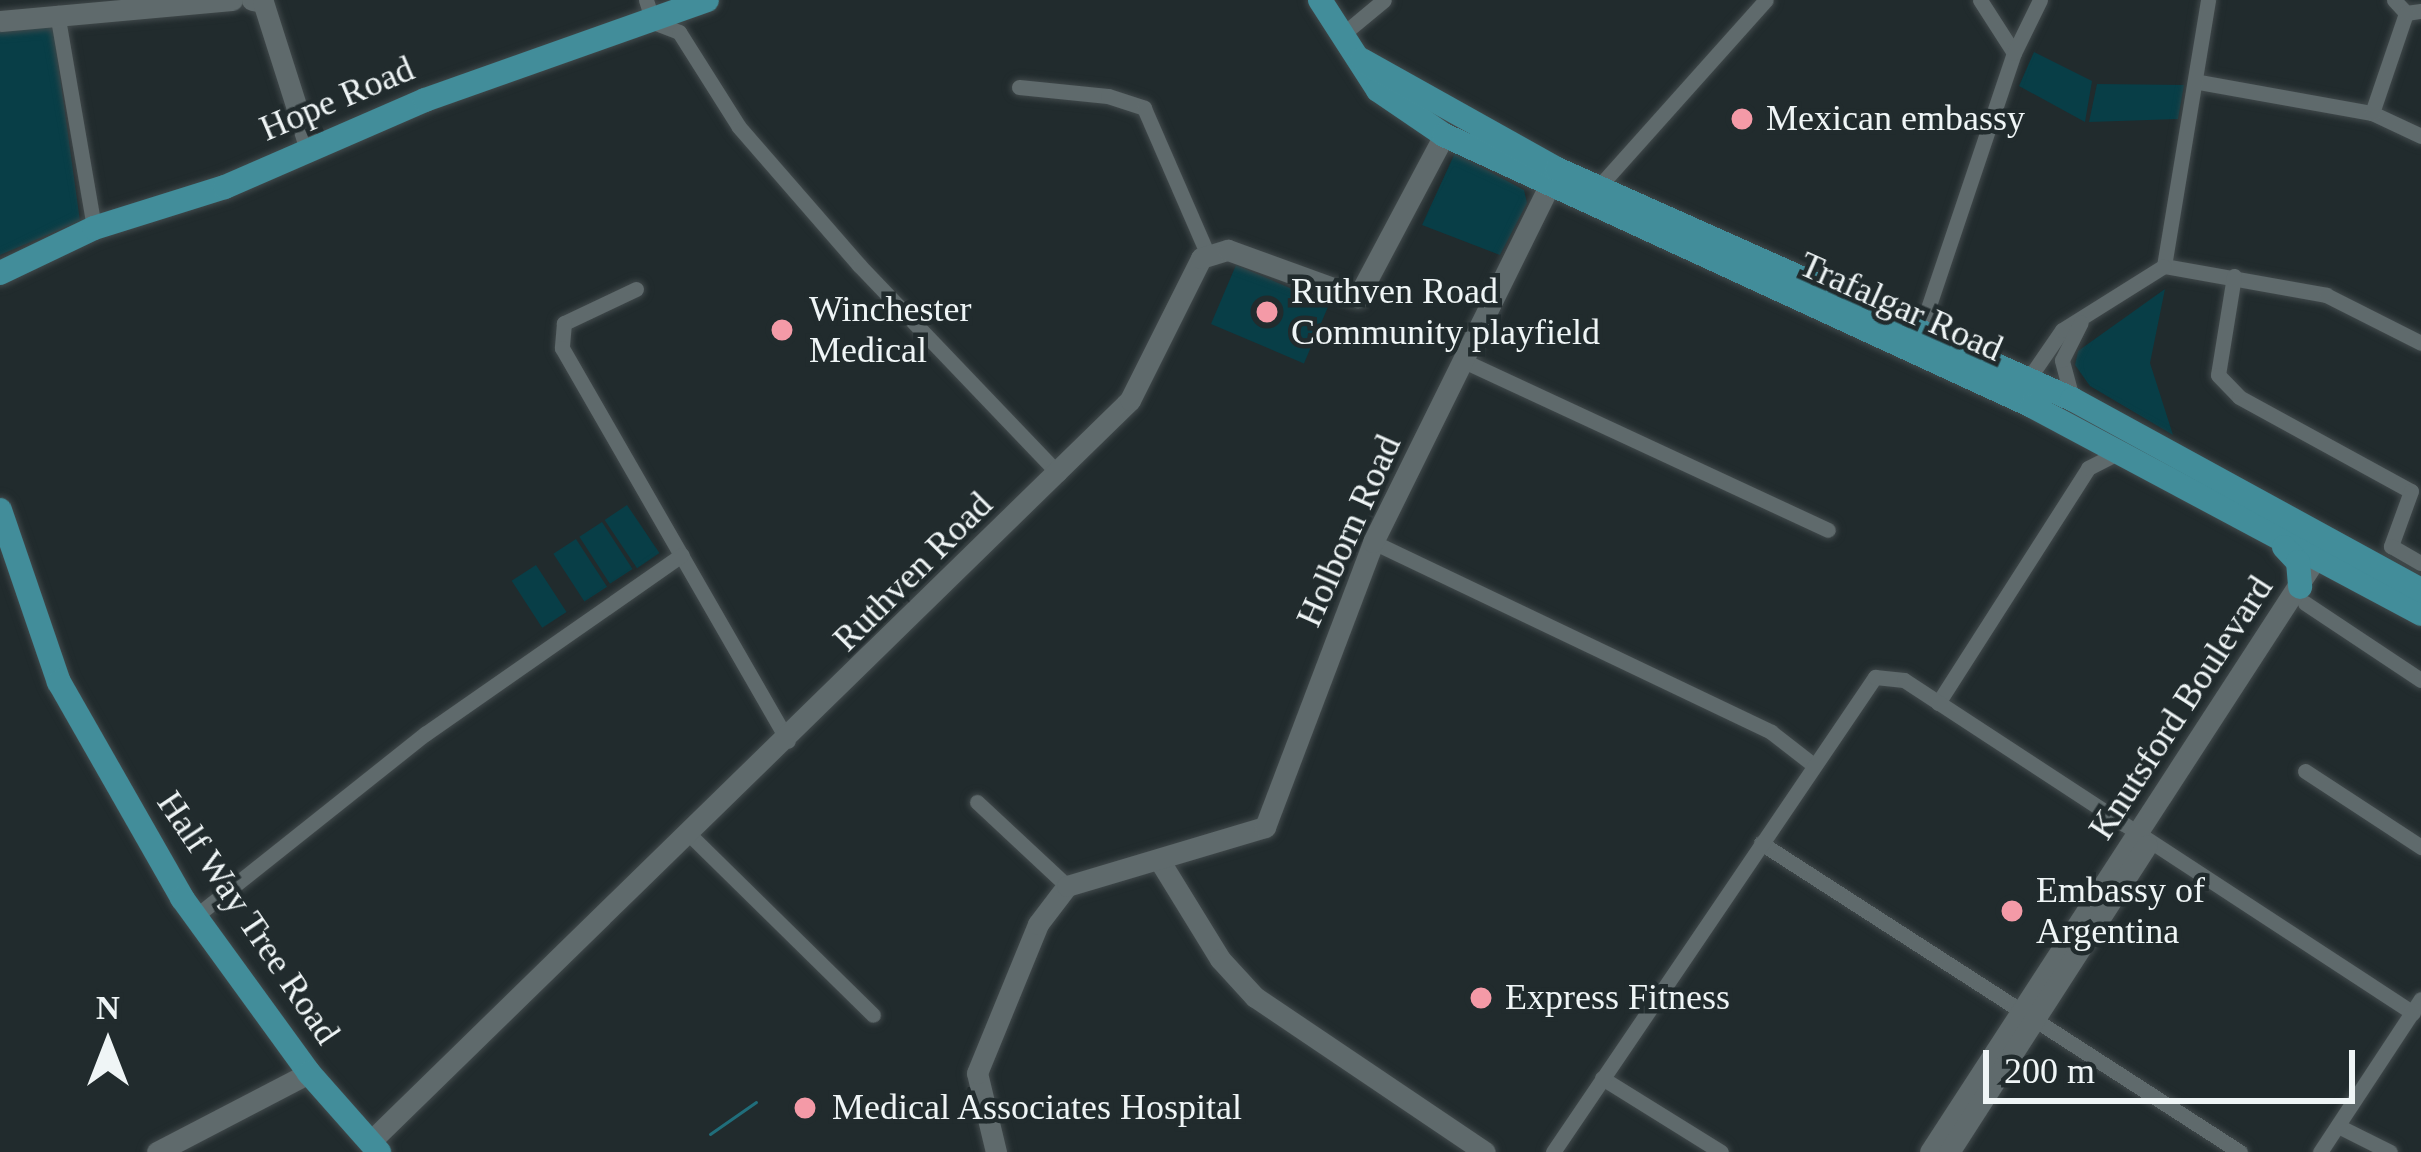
<!DOCTYPE html>
<style>
body{margin:0}
#map{position:relative;width:2421px;height:1152px;overflow:hidden;background:#212b2d;font-family:Georgia,serif}
div>[style]{position:absolute}
.green>*{inset:0;background:#083e47;transform-origin:0 0}
.stream>*{height:3px;margin:-1.5px;padding:0 1.5px;transform-origin:1.5px;border-radius:1.5px;background:#206e7b}
.roads{filter:drop-shadow(0 0 3px #41494b) drop-shadow(0 0 3px #41494b)}
.street>*{height:15px;margin:-7.5px;padding:0 7.5px;transform-origin:7.5px;border-radius:7.5px;background:#5f6a6c}
.secondary>*{height:21px;margin:-10.5px;padding:0 10.5px;transform-origin:10.5px;border-radius:10.5px;background:#5f6a6c}
.primary>*{height:24px;margin:-12px;padding:0 12px;transform-origin:12px;border-radius:12px;background:#428d9a}
.dots>*{width:33px;height:33px;translate:-50% -50%;box-sizing:border-box;border:6px solid #212b2d;border-radius:50%}
span{translate:-50% -50%;white-space:nowrap;text-align:center;line-height:1.15;-webkit-text-stroke:9px #212b2d;paint-order:stroke}
.street-label{font-size:36px;color:#eff5f6}
.poi-label{font-size:36px;color:#eff5f6}
.left{translate:0 -50%;text-align:left}
.north{position:absolute;left:48px;top:984px;width:120px;height:120px;-webkit-text-stroke:9px #212b2d;paint-order:stroke;rotate:0deg;font-size:33px;font-weight:700;line-height:48px;text-align:center;color:#eff5f6}
.north::after{content:'';display:block;margin:auto;width:42px;height:54px;background:#eff5f6;clip-path:polygon(50% 0,100% 100%,50% 72%,0 100%)}
.scale{position:absolute;left:1983px;top:1050px;width:372px;height:54px;box-sizing:border-box;border:6px solid #eff5f6;border-top:0;padding-left:15px;font-size:36px;line-height:42px;white-space:nowrap;color:#eff5f6;-webkit-text-stroke:9px #212b2d;paint-order:stroke}
</style>
<div id="map">
<div class="green">
<i style="clip-path:polygon(53px 26px,80px 221px,0 255px,0 31px)"></i>
<i style="clip-path:polygon(2034px 52px,2092px 81px,2085px 122px,2019px 86px)"></i>
<i style="clip-path:polygon(2097px 84px,2184px 85px,2178px 119px,2089px 122px)"></i>
<i style="clip-path:polygon(1455px 153px,1524px 190px,1527px 203px,1500px 255px,1422px 225px)"></i>
<i style="left:1236px;top:265px;width:101px;height:64px;rotate:23deg"></i>
<i style="clip-path:polygon(2165px 289px,2150px 363px,2173px 435px,2090px 386px,2075px 365px,2078px 351px)"></i>
<i style="left:627px;top:505px;width:58px;height:27px;rotate:56deg"></i>
<i style="left:602px;top:522px;width:56px;height:27px;rotate:57deg"></i>
<i style="left:576px;top:539px;width:57px;height:27px;rotate:57deg"></i>
<i style="left:536px;top:565px;width:56px;height:29px;rotate:57deg"></i>
</div>
<div class="stream">
<i style="left:710px;top:1134px;width:56px;rotate:-34.8deg"></i>
</div>
<div class="roads">
<div class="street">
<i style="left:646px;top:0;width:23px;rotate:72deg"></i>
<i style="left:653px;top:22px;width:28px;rotate:21deg"></i>
<i style="left:679px;top:32px;width:112px;rotate:57.7deg"></i>
<i style="left:739px;top:127px;width:183px;rotate:49deg"></i>
<i style="left:859px;top:265px;width:289px;rotate:46.3deg"></i>
<i style="left:1980px;top:0;width:63px;rotate:57.3deg"></i>
<i style="left:2394px;top:0;width:18px;rotate:47deg"></i>
<i style="left:2406px;top:13px;width:15px;rotate:-8deg"></i>
<i style="left:57px;top:13px;width:218px;rotate:80.2deg"></i>
<i style="left:1343px;top:34px;width:53px;rotate:-39.7deg"></i>
<i style="left:2199px;top:82px;width:176px;rotate:10.2deg"></i>
<i style="left:2372px;top:113px;width:54px;rotate:25.1deg"></i>
<i style="left:1019px;top:87px;width:89px;rotate:5.8deg"></i>
<i style="left:1108px;top:96px;width:38px;rotate:18deg"></i>
<i style="left:1144px;top:108px;width:158px;rotate:66.5deg"></i>
<i style="left:2372px;top:113px;width:106px;rotate:-71.2deg"></i>
<i style="left:1595px;top:191px;width:256px;rotate:-48.2deg"></i>
<i style="left:2164px;top:266px;width:165px;rotate:10.1deg"></i>
<i style="left:2326px;top:295px;width:106px;rotate:26.8deg"></i>
<i style="left:2164px;top:266px;width:270px;rotate:-80.6deg"></i>
<i style="left:2234px;top:276px;width:100px;rotate:99.2deg"></i>
<i style="left:2218px;top:375px;width:30px;rotate:46deg"></i>
<i style="left:2239px;top:397px;width:196px;rotate:28.7deg"></i>
<i style="left:2411px;top:491px;width:59px;rotate:110deg"></i>
<i style="left:2391px;top:546px;width:34px;rotate:30deg"></i>
<i style="left:636px;top:289px;width:80px;rotate:154.7deg"></i>
<i style="left:564px;top:323px;width:25px;rotate:95deg"></i>
<i style="left:562px;top:348px;width:453px;rotate:60.1deg"></i>
<i style="left:1920px;top:332px;width:294px;rotate:-71.4deg"></i>
<i style="left:2014px;top:53px;width:59px;rotate:-63.9deg"></i>
<i style="left:1464px;top:361px;width:401px;rotate:24.9deg"></i>
<i style="left:2029px;top:378px;width:58px;rotate:-55.5deg"></i>
<i style="left:2062px;top:330px;width:120px;rotate:-32.1deg"></i>
<i style="left:2072px;top:398px;width:39px;rotate:-105deg"></i>
<i style="left:2062px;top:360px;width:42px;rotate:-63.4deg"></i>
<i style="left:1373px;top:542px;width:441px;rotate:25.5deg"></i>
<i style="left:1771px;top:732px;width:51px;rotate:37.8deg"></i>
<i style="left:2305px;top:603px;width:139px;rotate:33.6deg"></i>
<i style="left:1938px;top:703px;width:279px;rotate:-57.4deg"></i>
<i style="left:2088px;top:468px;width:34px;rotate:-27deg"></i>
<i style="left:2305px;top:771px;width:139px;rotate:33.2deg"></i>
<i style="left:977px;top:802px;width:123px;rotate:43deg"></i>
<i style="left:691px;top:836px;width:255px;rotate:44.5deg"></i>
<i style="left:1761px;top:843px;width:570px;rotate:32.83deg"></i>
<i style="left:196px;top:916px;width:293px;rotate:-38.5deg"></i>
<i style="left:425px;top:734px;width:313px;rotate:-34.9deg"></i>
<i style="left:1602px;top:1078px;width:140px;rotate:31.9deg"></i>
<i style="left:2338px;top:1126px;width:58px;rotate:26.6deg"></i>
<i style="left:1553px;top:1152px;width:574px;rotate:-55.87deg"></i>
<i style="left:1875px;top:677px;width:29px;rotate:6deg"></i>
<i style="left:1904px;top:680px;width:608px;rotate:33.19deg"></i>
<i style="left:2320px;top:1152px;width:183px;rotate:-56.6deg"></i>
</div>
<div class="secondary">
<i style="left:252px;top:0;width:11px;rotate:10deg"></i>
<i style="left:263px;top:2px;width:154px;rotate:72.3deg"></i>
<i style="left:0;top:21px;width:233px;rotate:-5.2deg"></i>
<i style="left:1161px;top:863px;width:113px;rotate:58.4deg"></i>
<i style="left:1220px;top:959px;width:52px;rotate:47.4deg"></i>
<i style="left:1255px;top:997px;width:277px;rotate:34deg"></i>
<i style="left:370px;top:1142px;width:1062px;rotate:-44.31deg"></i>
<i style="left:1130px;top:400px;width:159px;rotate:-63.4deg"></i>
<i style="left:1201px;top:258px;width:28px;rotate:-17deg"></i>
<i style="left:1228px;top:250px;width:138px;rotate:19.9deg"></i>
<i style="left:1358px;top:297px;width:183px;rotate:-62deg"></i>
<i style="left:157px;top:1152px;width:171px;rotate:-27.5deg"></i>
<i style="left:996px;top:1152px;width:81px;rotate:-103.5deg"></i>
<i style="left:977px;top:1073px;width:161px;rotate:-67.7deg"></i>
<i style="left:1038px;top:924px;width:48px;rotate:-52.7deg"></i>
<i style="left:1067px;top:886px;width:207px;rotate:-16.6deg"></i>
<i style="left:1265px;top:827px;width:305px;rotate:-69.2deg"></i>
<i style="left:1373px;top:542px;width:414px;rotate:-63.7deg"></i>
<i style="left:1930px;top:1152px;width:725px;rotate:-56.99deg"></i>
<i style="left:1949px;top:1152px;width:365px;rotate:-57.2deg"></i>
</div>
<div class="primary">
<i style="left:1320px;top:0;width:107px;rotate:57.2deg"></i>
<i style="left:1378px;top:90px;width:80px;rotate:34.3deg"></i>
<i style="left:1444px;top:135px;width:647px;rotate:24.74deg"></i>
<i style="left:2032px;top:406px;width:441px;rotate:28.1deg"></i>
<i style="left:1362px;top:60px;width:223px;rotate:29.2deg"></i>
<i style="left:1557px;top:169px;width:564px;rotate:24.07deg"></i>
<i style="left:2072px;top:399px;width:398px;rotate:28.7deg"></i>
<i style="left:0;top:273px;width:104px;rotate:-25.6deg"></i>
<i style="left:94px;top:228px;width:137px;rotate:-17.4deg"></i>
<i style="left:225px;top:187px;width:218px;rotate:-23.5deg"></i>
<i style="left:425px;top:100px;width:299px;rotate:-19.5deg"></i>
<i style="left:0;top:510px;width:182px;rotate:71.1deg"></i>
<i style="left:59px;top:682px;width:249px;rotate:60.3deg"></i>
<i style="left:182px;top:898px;width:216px;rotate:54deg"></i>
<i style="left:309px;top:1073px;width:106px;rotate:48.5deg"></i>
<i style="left:2284px;top:547px;width:21px;rotate:47deg"></i>
<i style="left:2298px;top:562px;width:25px;rotate:85deg"></i>
</div>
</div>
<div class="dots">
<i style="left:1742px;top:119px;background:#f49aa7"></i>
<i style="left:1267px;top:312px;background:#f49aa7"></i>
<i style="left:782px;top:330px;background:#f49aa7"></i>
<i style="left:2012px;top:911px;background:#f49aa7"></i>
<i style="left:1481px;top:998px;background:#f49aa7"></i>
<i style="left:805px;top:1108px;background:#f49aa7"></i>
</div>
<div class="street-label">
<span style="left:337px;top:99px;rotate:-23deg">Hope Road</span>
<span style="left:1901px;top:307px;rotate:24deg">Trafalgar Road</span>
<span style="left:1349px;top:531px;rotate:-66deg">Holborn Road</span>
<span style="left:913px;top:572px;rotate:-45deg">Ruthven Road</span>
<span style="left:2181px;top:708px;rotate:-57deg">Knutsford Boulevard</span>
<span style="left:248px;top:918px;rotate:56deg">Half Way Tree Road</span>
</div>
<div class="poi-label">
<span class="left" style="left:1766px;top:119px">Mexican embassy</span>
<span class="left" style="left:1291px;top:312px">Ruthven Road<br>Community playfield</span>
<span class="left" style="left:809px;top:330px">Winchester<br>Medical</span>
<span class="left" style="left:2036px;top:911px">Embassy of<br>Argentina</span>
<span class="left" style="left:1505px;top:998px">Express Fitness</span>
<span class="left" style="left:832px;top:1108px">Medical Associates Hospital</span>
</div>
<div class="north">N</div>
<div class="scale">200 m</div>
</div>
